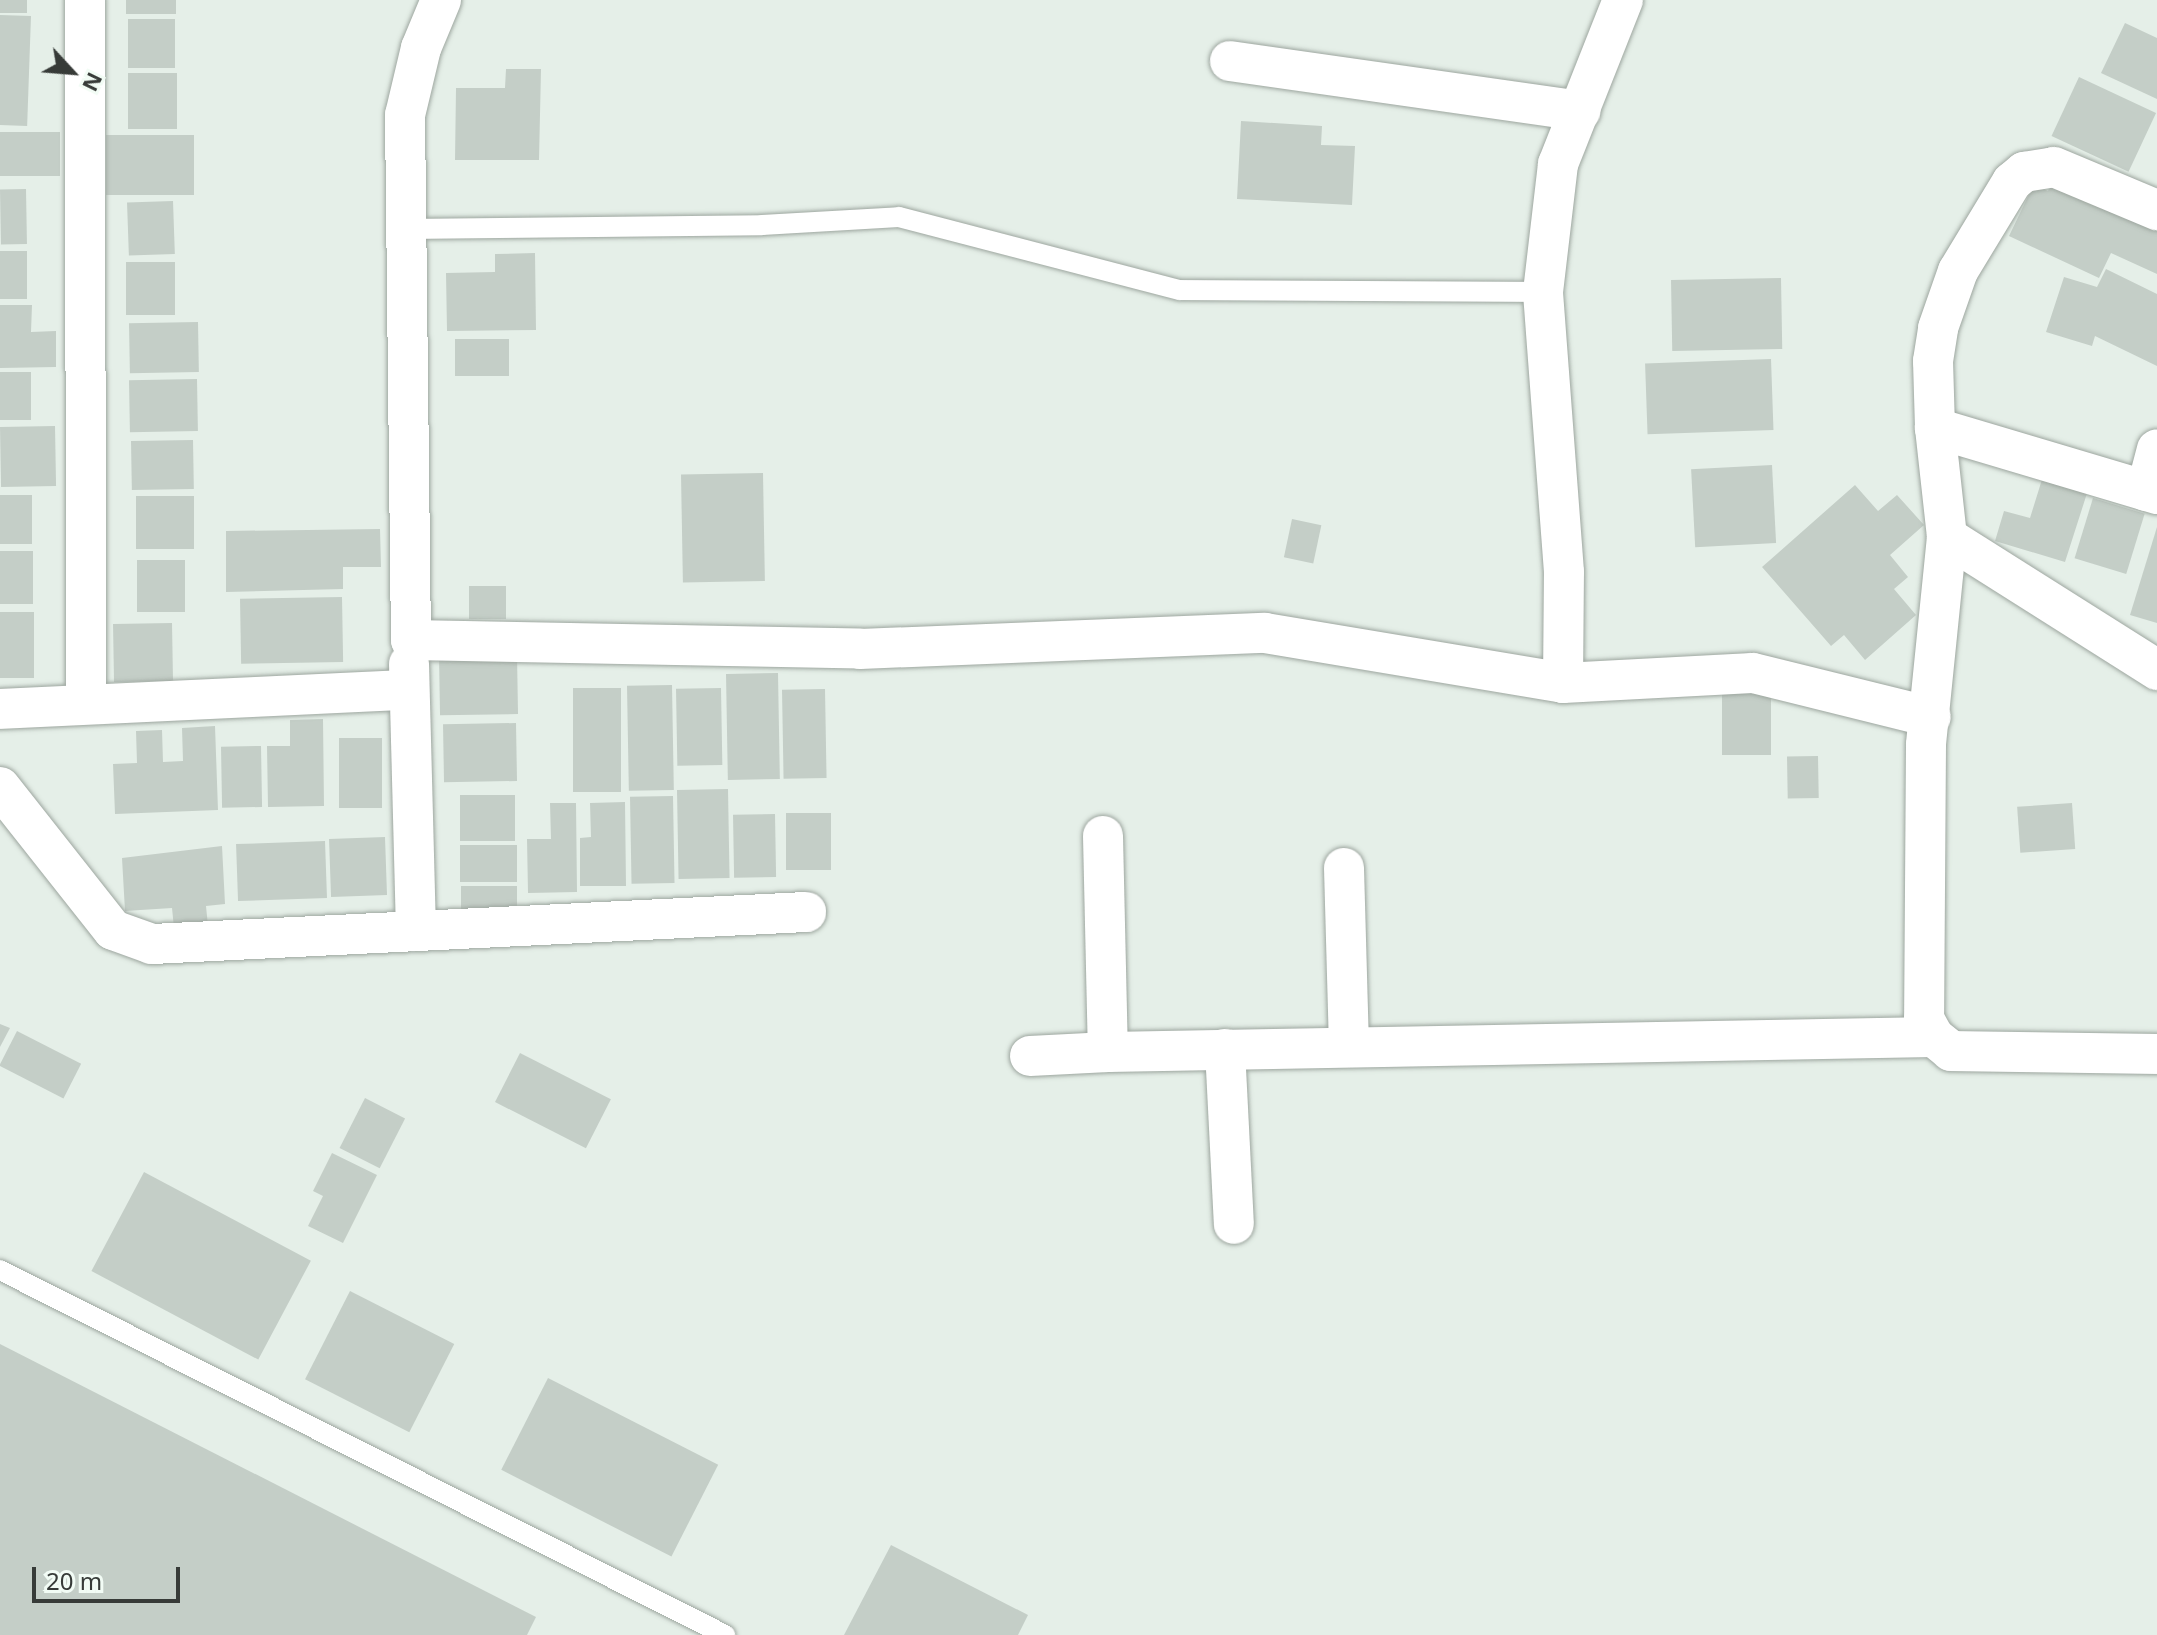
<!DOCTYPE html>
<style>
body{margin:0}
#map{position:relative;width:2157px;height:1635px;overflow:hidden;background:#e5efe8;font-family:"Noto Sans",sans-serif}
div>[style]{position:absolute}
.building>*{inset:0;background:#c4cec7;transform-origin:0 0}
.roads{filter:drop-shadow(0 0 2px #9da69f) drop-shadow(0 0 2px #9da69f)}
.service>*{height:20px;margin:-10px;padding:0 10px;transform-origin:10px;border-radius:10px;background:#fff}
.minor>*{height:40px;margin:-20px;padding:0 20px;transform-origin:20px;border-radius:20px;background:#fff}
span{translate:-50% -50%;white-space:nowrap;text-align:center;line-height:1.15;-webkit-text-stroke:8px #f2fcf5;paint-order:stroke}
.north{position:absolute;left:32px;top:32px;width:80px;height:80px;-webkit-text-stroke:6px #f2fcf5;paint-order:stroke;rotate:116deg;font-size:22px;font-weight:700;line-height:32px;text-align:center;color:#373b38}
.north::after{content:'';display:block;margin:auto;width:28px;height:36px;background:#373b38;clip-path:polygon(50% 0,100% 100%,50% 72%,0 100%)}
.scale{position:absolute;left:32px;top:1567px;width:148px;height:36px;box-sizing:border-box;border:4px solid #373b38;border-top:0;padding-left:10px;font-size:24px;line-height:28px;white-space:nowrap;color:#373b38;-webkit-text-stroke:6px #f2fcf5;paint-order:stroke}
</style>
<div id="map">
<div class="building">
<i style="left:0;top:0;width:27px;height:13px"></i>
<i style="left:126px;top:0;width:50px;height:14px"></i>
<i style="left:0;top:15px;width:31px;height:110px;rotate:2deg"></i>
<i style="left:175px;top:19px;width:49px;height:47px;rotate:90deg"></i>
<i style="clip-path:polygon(2125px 23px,2157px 38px,2157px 99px,2101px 73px)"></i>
<i style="clip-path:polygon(506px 69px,541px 69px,539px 160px,455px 160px,456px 88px,505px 88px)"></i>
<i style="left:128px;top:73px;width:49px;height:56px"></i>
<i style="left:2079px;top:77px;width:85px;height:65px;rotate:25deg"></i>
<i style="clip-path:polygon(1241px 121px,1322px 126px,1321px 145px,1355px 146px,1352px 205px,1237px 199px)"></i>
<i style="left:60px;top:132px;width:44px;height:60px;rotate:90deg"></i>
<i style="left:194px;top:135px;width:60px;height:88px;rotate:90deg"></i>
<i style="clip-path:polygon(2054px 176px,2157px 231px,2157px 274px,2111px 253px,2099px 278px,2009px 236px,2034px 184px,2048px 191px)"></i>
<i style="left:26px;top:189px;width:55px;height:26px;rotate:89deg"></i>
<i style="left:173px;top:201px;width:53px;height:46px;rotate:88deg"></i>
<i style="left:0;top:251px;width:27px;height:48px"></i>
<i style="clip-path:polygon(535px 253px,536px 330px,447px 331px,446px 273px,495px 272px,495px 254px)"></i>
<i style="left:175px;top:262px;width:53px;height:49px;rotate:90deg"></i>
<i style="clip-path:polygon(2106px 269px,2157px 294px,2157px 366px,2095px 336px,2092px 346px,2046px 332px,2064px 277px,2097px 287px)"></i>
<i style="left:1781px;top:278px;width:71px;height:110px;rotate:89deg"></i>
<i style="clip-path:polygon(0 305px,32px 305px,31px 332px,56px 331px,56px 367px,0 368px)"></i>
<i style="left:198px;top:322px;width:50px;height:69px;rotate:89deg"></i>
<i style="left:509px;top:339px;width:37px;height:54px;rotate:90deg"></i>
<i style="left:1771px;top:359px;width:71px;height:126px;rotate:88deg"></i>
<i style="left:31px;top:372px;width:48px;height:31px;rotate:90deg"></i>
<i style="left:197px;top:379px;width:52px;height:68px;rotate:89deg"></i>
<i style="left:55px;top:426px;width:60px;height:55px;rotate:89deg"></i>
<i style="left:193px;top:440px;width:49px;height:62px;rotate:89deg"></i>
<i style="left:1772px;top:465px;width:78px;height:81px;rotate:87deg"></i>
<i style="left:763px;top:473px;width:108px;height:82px;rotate:89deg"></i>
<i style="clip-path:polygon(2044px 473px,2089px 487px,2065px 562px,1995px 541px,2004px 511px,2030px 518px)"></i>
<i style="clip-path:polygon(1855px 485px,1878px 511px,1897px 495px,1924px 525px,1890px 555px,1908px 577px,1894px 589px,1916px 615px,1865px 660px,1844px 635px,1831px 646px,1762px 567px)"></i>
<i style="left:32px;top:495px;width:49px;height:32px;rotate:90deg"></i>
<i style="left:194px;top:496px;width:53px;height:58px;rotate:90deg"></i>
<i style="left:2093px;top:498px;width:54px;height:63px;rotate:17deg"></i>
<i style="left:1292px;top:519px;width:30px;height:39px;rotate:12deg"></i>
<i style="clip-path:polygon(2157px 527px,2157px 623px,2130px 615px)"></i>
<i style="clip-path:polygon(380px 529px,381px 567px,343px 567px,343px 589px,226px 592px,226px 531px)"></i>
<i style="left:0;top:551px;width:33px;height:53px"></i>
<i style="left:185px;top:560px;width:52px;height:48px;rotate:90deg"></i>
<i style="left:469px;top:586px;width:37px;height:33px"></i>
<i style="left:342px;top:597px;width:65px;height:102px;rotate:89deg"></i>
<i style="left:0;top:612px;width:34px;height:66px"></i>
<i style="left:172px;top:623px;width:58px;height:59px;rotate:89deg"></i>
<i style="left:517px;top:655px;width:59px;height:78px;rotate:89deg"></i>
<i style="left:778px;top:673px;width:106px;height:52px;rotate:89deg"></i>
<i style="left:672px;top:685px;width:105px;height:45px;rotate:89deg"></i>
<i style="left:573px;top:688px;width:48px;height:104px"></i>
<i style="left:721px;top:688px;width:77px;height:45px;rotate:89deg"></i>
<i style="left:825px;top:689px;width:89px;height:43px;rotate:89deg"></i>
<i style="left:1771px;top:692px;width:63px;height:49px;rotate:90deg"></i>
<i style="clip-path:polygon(323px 719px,324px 806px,268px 807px,267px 746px,290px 746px,290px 720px)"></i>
<i style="left:516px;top:723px;width:58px;height:73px;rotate:89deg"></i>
<i style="clip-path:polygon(215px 726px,218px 810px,115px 814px,113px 764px,137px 763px,136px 731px,162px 730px,163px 762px,183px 761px,182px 728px)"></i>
<i style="left:382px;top:738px;width:70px;height:43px;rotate:90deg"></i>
<i style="left:261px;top:746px;width:61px;height:40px;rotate:89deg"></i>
<i style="left:1818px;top:756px;width:42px;height:31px;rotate:89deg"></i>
<i style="left:728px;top:789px;width:89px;height:51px;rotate:89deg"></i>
<i style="left:515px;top:795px;width:46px;height:55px;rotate:90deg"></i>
<i style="left:673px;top:796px;width:87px;height:43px;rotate:89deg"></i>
<i style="clip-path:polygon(625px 802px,626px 886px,580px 886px,580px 838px,591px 837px,590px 803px)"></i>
<i style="clip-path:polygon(550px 803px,576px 803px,577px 892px,528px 893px,527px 839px,551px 839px)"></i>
<i style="left:2072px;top:803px;width:46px;height:55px;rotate:86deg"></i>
<i style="left:786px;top:813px;width:45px;height:57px"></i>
<i style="left:775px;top:814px;width:63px;height:42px;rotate:89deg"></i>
<i style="left:385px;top:837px;width:58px;height:56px;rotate:88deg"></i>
<i style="left:325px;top:841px;width:57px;height:89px;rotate:88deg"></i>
<i style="left:517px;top:845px;width:37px;height:57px;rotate:90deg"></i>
<i style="clip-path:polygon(222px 846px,225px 904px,206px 906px,208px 926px,174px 928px,172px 908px,125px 911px,122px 858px)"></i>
<i style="left:517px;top:886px;width:36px;height:56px;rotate:90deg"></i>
<i style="clip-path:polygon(0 1024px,10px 1028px,0 1047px)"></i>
<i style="left:17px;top:1031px;width:72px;height:39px;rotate:27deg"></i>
<i style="left:520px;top:1053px;width:102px;height:55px;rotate:27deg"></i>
<i style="left:365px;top:1098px;width:45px;height:56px;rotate:27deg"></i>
<i style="clip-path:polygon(332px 1153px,377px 1175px,343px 1243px,308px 1226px,323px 1196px,313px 1191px)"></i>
<i style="left:144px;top:1172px;width:189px;height:112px;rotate:28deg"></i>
<i style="left:350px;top:1291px;width:117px;height:99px;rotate:27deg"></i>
<i style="clip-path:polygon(0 1344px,536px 1617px,527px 1635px,0 1635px)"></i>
<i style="left:548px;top:1378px;width:191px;height:103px;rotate:27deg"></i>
<i style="clip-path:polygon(891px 1545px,1028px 1615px,1018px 1635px,844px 1635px)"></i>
</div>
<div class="roads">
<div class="service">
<i style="left:405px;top:229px;width:357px;rotate:-0.6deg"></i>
<i style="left:762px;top:225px;width:137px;rotate:-3.3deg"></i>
<i style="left:899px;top:217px;width:290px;rotate:14.6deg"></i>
<i style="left:1180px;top:290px;width:363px;rotate:0.3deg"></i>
<i style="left:0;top:1270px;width:812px;rotate:26.72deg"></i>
</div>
<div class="minor">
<i style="left:85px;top:0;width:704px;rotate:89.92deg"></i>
<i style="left:441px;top:0;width:52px;rotate:112.6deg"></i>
<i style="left:421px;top:48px;width:69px;rotate:103.4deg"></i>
<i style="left:405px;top:115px;width:525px;rotate:89.35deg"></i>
<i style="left:411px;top:640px;width:449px;rotate:1.1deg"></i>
<i style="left:860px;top:649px;width:405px;rotate:-2.3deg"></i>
<i style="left:1265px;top:633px;width:302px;rotate:9.5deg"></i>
<i style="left:1563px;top:683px;width:190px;rotate:-3deg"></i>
<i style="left:1753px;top:673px;width:183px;rotate:13.9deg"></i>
<i style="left:1230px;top:61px;width:354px;rotate:8.1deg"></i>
<i style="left:1935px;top:428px;width:67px;rotate:-91.7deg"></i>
<i style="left:1933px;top:361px;width:33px;rotate:-81deg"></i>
<i style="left:1938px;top:328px;width:60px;rotate:-70.7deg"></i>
<i style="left:1958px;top:271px;width:104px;rotate:-58.8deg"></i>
<i style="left:2012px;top:182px;width:16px;rotate:-40deg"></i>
<i style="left:2024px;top:172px;width:30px;rotate:-9deg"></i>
<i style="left:2054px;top:167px;width:112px;rotate:22.7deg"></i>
<i style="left:2146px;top:491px;width:43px;rotate:-75.3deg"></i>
<i style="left:2157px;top:494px;width:232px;rotate:-163.4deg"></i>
<i style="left:1935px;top:428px;width:110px;rotate:83.7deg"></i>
<i style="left:1947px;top:537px;width:209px;rotate:95.8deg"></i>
<i style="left:1926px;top:745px;width:274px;rotate:90.4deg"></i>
<i style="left:1924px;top:1019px;width:21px;rotate:61deg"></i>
<i style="left:1934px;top:1037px;width:22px;rotate:39deg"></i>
<i style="left:1951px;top:1051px;width:206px;rotate:0.8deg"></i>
<i style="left:1947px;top:537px;width:249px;rotate:32.3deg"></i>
<i style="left:409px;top:664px;width:267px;rotate:88.5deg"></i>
<i style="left:1563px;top:683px;width:111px;rotate:-89.5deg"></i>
<i style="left:1564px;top:572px;width:281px;rotate:-94.3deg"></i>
<i style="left:1543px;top:292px;width:129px;rotate:-83.3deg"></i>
<i style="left:1558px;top:164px;width:176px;rotate:-68.4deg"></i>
<i style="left:0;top:709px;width:407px;rotate:-2.7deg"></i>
<i style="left:0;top:787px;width:182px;rotate:51.7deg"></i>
<i style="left:113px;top:930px;width:41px;rotate:19.7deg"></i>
<i style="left:152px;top:944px;width:655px;rotate:-2.8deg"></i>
<i style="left:1103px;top:836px;width:216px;rotate:88.7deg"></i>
<i style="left:1108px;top:1052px;width:826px;rotate:-1.04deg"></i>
<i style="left:1344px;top:868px;width:178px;rotate:88.4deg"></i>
<i style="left:1225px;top:1049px;width:175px;rotate:87.1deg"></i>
<i style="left:1030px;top:1056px;width:78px;rotate:-2.9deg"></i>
</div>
</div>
<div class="north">N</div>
<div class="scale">20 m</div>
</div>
